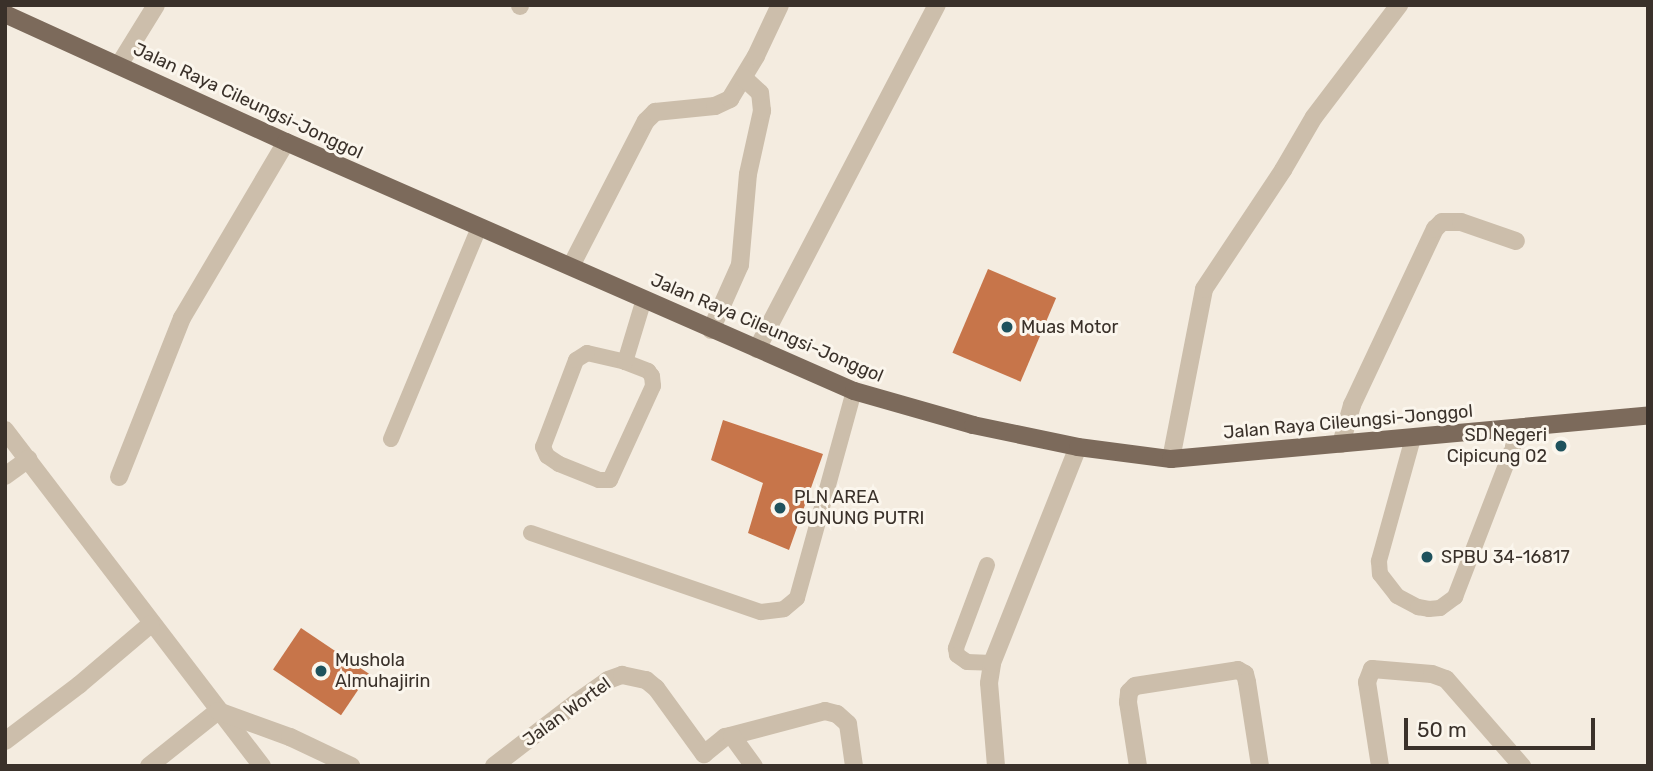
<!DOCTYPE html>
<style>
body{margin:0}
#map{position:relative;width:1653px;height:771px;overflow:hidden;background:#f4ece0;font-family:Rubik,sans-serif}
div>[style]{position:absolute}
.building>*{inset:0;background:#c7754a;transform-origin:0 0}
.lane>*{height:16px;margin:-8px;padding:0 8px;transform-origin:8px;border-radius:8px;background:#ccbeab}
.street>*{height:18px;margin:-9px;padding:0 9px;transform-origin:9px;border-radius:9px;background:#ccbeab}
.primary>*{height:18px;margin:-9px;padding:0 9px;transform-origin:9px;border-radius:9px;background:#7c6a5b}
.dots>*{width:19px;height:19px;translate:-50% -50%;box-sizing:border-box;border:4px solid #fbf6ed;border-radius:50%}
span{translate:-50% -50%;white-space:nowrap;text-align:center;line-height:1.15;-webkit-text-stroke:6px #fbf6ed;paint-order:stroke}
.street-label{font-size:18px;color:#3a312a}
.poi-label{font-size:18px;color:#3a312a}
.left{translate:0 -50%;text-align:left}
.right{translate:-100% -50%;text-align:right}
.frame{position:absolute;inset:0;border:7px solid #3a312a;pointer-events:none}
.scale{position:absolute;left:1404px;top:718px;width:191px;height:32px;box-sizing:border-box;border:4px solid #3a312a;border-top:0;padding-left:9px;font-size:21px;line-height:24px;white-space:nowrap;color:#3a312a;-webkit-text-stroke:5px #fbf6ed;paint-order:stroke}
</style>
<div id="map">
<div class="building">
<i style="left:988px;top:269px;width:74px;height:91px;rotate:23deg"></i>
<i style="clip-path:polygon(723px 420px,823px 454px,789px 550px,748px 533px,763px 483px,711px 460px)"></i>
<i style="left:301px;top:628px;width:82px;height:50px;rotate:34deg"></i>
</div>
<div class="lane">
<i style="left:587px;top:353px;width:39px;rotate:13deg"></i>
<i style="left:625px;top:362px;width:25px;rotate:21deg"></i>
<i style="left:648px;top:371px;width:6px;rotate:51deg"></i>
<i style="left:652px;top:376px;width:10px;rotate:84deg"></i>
<i style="left:653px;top:386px;width:103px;rotate:114.6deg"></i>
<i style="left:610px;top:480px;width:11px;rotate:180deg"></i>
<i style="left:599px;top:480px;width:43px;rotate:-158.2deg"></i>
<i style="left:559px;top:464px;width:14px;rotate:-146deg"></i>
<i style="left:547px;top:456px;width:10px;rotate:-114deg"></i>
<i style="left:543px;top:447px;width:93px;rotate:-69.2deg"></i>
<i style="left:576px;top:360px;width:13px;rotate:-32deg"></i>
<i style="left:625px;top:362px;width:66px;rotate:-73.2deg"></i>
<i style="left:1413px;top:438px;width:128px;rotate:105.5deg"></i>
<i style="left:1379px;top:561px;width:13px;rotate:86deg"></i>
<i style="left:1380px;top:574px;width:28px;rotate:52deg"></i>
<i style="left:1397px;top:596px;width:24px;rotate:28deg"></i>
<i style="left:1418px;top:607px;width:11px;rotate:10deg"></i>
<i style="left:1429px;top:609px;width:11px;rotate:-5deg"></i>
<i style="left:1440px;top:608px;width:19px;rotate:-36deg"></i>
<i style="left:1455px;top:597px;width:183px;rotate:-68.9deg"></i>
<i style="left:391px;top:439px;width:229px;rotate:-67.4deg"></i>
<i style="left:531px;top:533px;width:243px;rotate:19deg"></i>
<i style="left:761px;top:612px;width:23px;rotate:-7deg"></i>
<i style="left:784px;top:609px;width:17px;rotate:-40deg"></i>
<i style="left:797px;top:598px;width:215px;rotate:-74.6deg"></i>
<i style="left:987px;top:565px;width:89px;rotate:110.5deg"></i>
<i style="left:956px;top:648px;width:7px;rotate:82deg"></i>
<i style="left:957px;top:655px;width:12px;rotate:35deg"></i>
<i style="left:967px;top:662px;width:25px;rotate:2deg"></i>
</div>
<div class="street">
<i style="left:520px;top:5px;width:1px;rotate:90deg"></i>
<i style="left:119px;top:65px;width:70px;rotate:-58.3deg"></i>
<i style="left:571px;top:266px;width:163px;rotate:-62.7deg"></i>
<i style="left:646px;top:121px;width:13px;rotate:-45deg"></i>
<i style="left:655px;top:112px;width:60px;rotate:-5.7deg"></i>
<i style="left:715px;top:106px;width:17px;rotate:-25deg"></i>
<i style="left:730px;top:99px;width:50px;rotate:-58.8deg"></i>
<i style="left:756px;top:56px;width:56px;rotate:-64.8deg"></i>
<i style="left:711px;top:330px;width:71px;rotate:-66deg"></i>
<i style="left:740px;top:265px;width:91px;rotate:-85deg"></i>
<i style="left:748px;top:174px;width:65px;rotate:-77.5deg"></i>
<i style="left:762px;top:111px;width:18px;rotate:-96deg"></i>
<i style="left:760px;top:93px;width:22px;rotate:-137deg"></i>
<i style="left:757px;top:349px;width:388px;rotate:-62.4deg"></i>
<i style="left:5px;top:430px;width:423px;rotate:52.6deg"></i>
<i style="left:1341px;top:444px;width:41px;rotate:-74.2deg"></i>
<i style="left:1352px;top:405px;width:195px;rotate:-64.8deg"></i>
<i style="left:1435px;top:229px;width:10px;rotate:-45deg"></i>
<i style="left:1442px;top:222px;width:19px"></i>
<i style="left:1461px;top:222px;width:58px;rotate:19.1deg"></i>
<i style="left:1171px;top:459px;width:173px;rotate:-79deg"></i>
<i style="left:1204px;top:289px;width:143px;rotate:-56.4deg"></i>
<i style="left:1283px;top:170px;width:61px;rotate:-59.7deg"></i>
<i style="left:1314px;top:117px;width:141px;rotate:-52.8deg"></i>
<i style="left:5px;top:476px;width:29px;rotate:-36deg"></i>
<i style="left:119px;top:477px;width:171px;rotate:-68.4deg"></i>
<i style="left:182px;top:318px;width:204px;rotate:-59.4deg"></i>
<i style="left:730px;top:736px;width:98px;rotate:-14.7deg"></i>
<i style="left:825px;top:711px;width:12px;rotate:14deg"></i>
<i style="left:837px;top:714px;width:15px;rotate:42deg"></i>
<i style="left:848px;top:724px;width:42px;rotate:81.9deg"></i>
<i style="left:5px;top:741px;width:93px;rotate:-37.1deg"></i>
<i style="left:79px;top:685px;width:94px;rotate:-40.3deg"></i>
<i style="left:149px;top:766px;width:88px;rotate:-38.6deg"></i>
<i style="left:218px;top:711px;width:77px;rotate:19.9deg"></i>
<i style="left:290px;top:737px;width:68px;rotate:25.4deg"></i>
<i style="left:494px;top:766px;width:105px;rotate:-37.6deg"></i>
<i style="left:577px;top:702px;width:38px;rotate:-35deg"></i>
<i style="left:608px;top:680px;width:15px;rotate:-20deg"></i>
<i style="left:622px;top:675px;width:25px;rotate:12deg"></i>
<i style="left:646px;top:680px;width:13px;rotate:39deg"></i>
<i style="left:656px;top:688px;width:82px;rotate:54deg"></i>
<i style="left:704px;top:754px;width:27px;rotate:-39deg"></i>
<i style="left:725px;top:737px;width:7px;rotate:-8deg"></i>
<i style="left:732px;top:736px;width:37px;rotate:54deg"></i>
<i style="left:996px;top:766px;width:83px;rotate:-94.8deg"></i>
<i style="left:989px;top:683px;width:20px;rotate:-81deg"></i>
<i style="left:992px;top:663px;width:232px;rotate:-68.3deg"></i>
<i style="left:1138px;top:766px;width:65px;rotate:-98.9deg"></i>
<i style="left:1128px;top:702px;width:10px;rotate:-84deg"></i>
<i style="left:1129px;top:692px;width:8px;rotate:-45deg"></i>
<i style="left:1135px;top:686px;width:104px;rotate:-8.8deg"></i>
<i style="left:1238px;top:670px;width:8px;rotate:30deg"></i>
<i style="left:1245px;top:674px;width:8px;rotate:76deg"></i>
<i style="left:1247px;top:682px;width:85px;rotate:81.2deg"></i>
<i style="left:1380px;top:766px;width:85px;rotate:-98.8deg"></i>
<i style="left:1367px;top:682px;width:14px;rotate:-69deg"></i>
<i style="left:1372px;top:669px;width:60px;rotate:4.8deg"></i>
<i style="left:1432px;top:674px;width:15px;rotate:20deg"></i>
<i style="left:1446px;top:679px;width:116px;rotate:48.9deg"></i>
</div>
<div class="primary">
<i style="left:5px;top:14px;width:309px;rotate:24.5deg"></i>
<i style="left:286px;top:142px;width:620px;rotate:23.67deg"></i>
<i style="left:854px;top:391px;width:124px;rotate:15.9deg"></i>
<i style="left:973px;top:425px;width:107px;rotate:11.8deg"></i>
<i style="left:1078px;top:447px;width:94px;rotate:7.4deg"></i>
<i style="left:1171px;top:459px;width:479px;rotate:-5.2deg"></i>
</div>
<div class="dots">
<i style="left:1007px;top:327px;background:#1f525d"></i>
<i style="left:1561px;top:446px;background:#1f525d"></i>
<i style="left:780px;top:508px;background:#1f525d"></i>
<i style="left:1427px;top:557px;background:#1f525d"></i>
<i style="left:321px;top:671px;background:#1f525d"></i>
</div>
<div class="street-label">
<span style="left:248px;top:101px;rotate:25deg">Jalan Raya Cileungsi-Jonggol</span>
<span style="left:767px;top:328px;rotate:23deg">Jalan Raya Cileungsi-Jonggol</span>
<span style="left:1348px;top:422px;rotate:-5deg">Jalan Raya Cileungsi-Jonggol</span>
<span style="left:567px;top:712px;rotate:-36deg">Jalan Wortel</span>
</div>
<div class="poi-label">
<span class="left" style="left:1021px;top:327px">Muas Motor</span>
<span class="right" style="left:1547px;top:446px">SD Negeri<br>Cipicung 02</span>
<span class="left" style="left:794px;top:508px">PLN AREA<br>GUNUNG PUTRI</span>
<span class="left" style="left:1441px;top:557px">SPBU 34-16817</span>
<span class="left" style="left:335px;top:671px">Mushola<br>Almuhajirin</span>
</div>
<div class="frame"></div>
<div class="scale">50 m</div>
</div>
